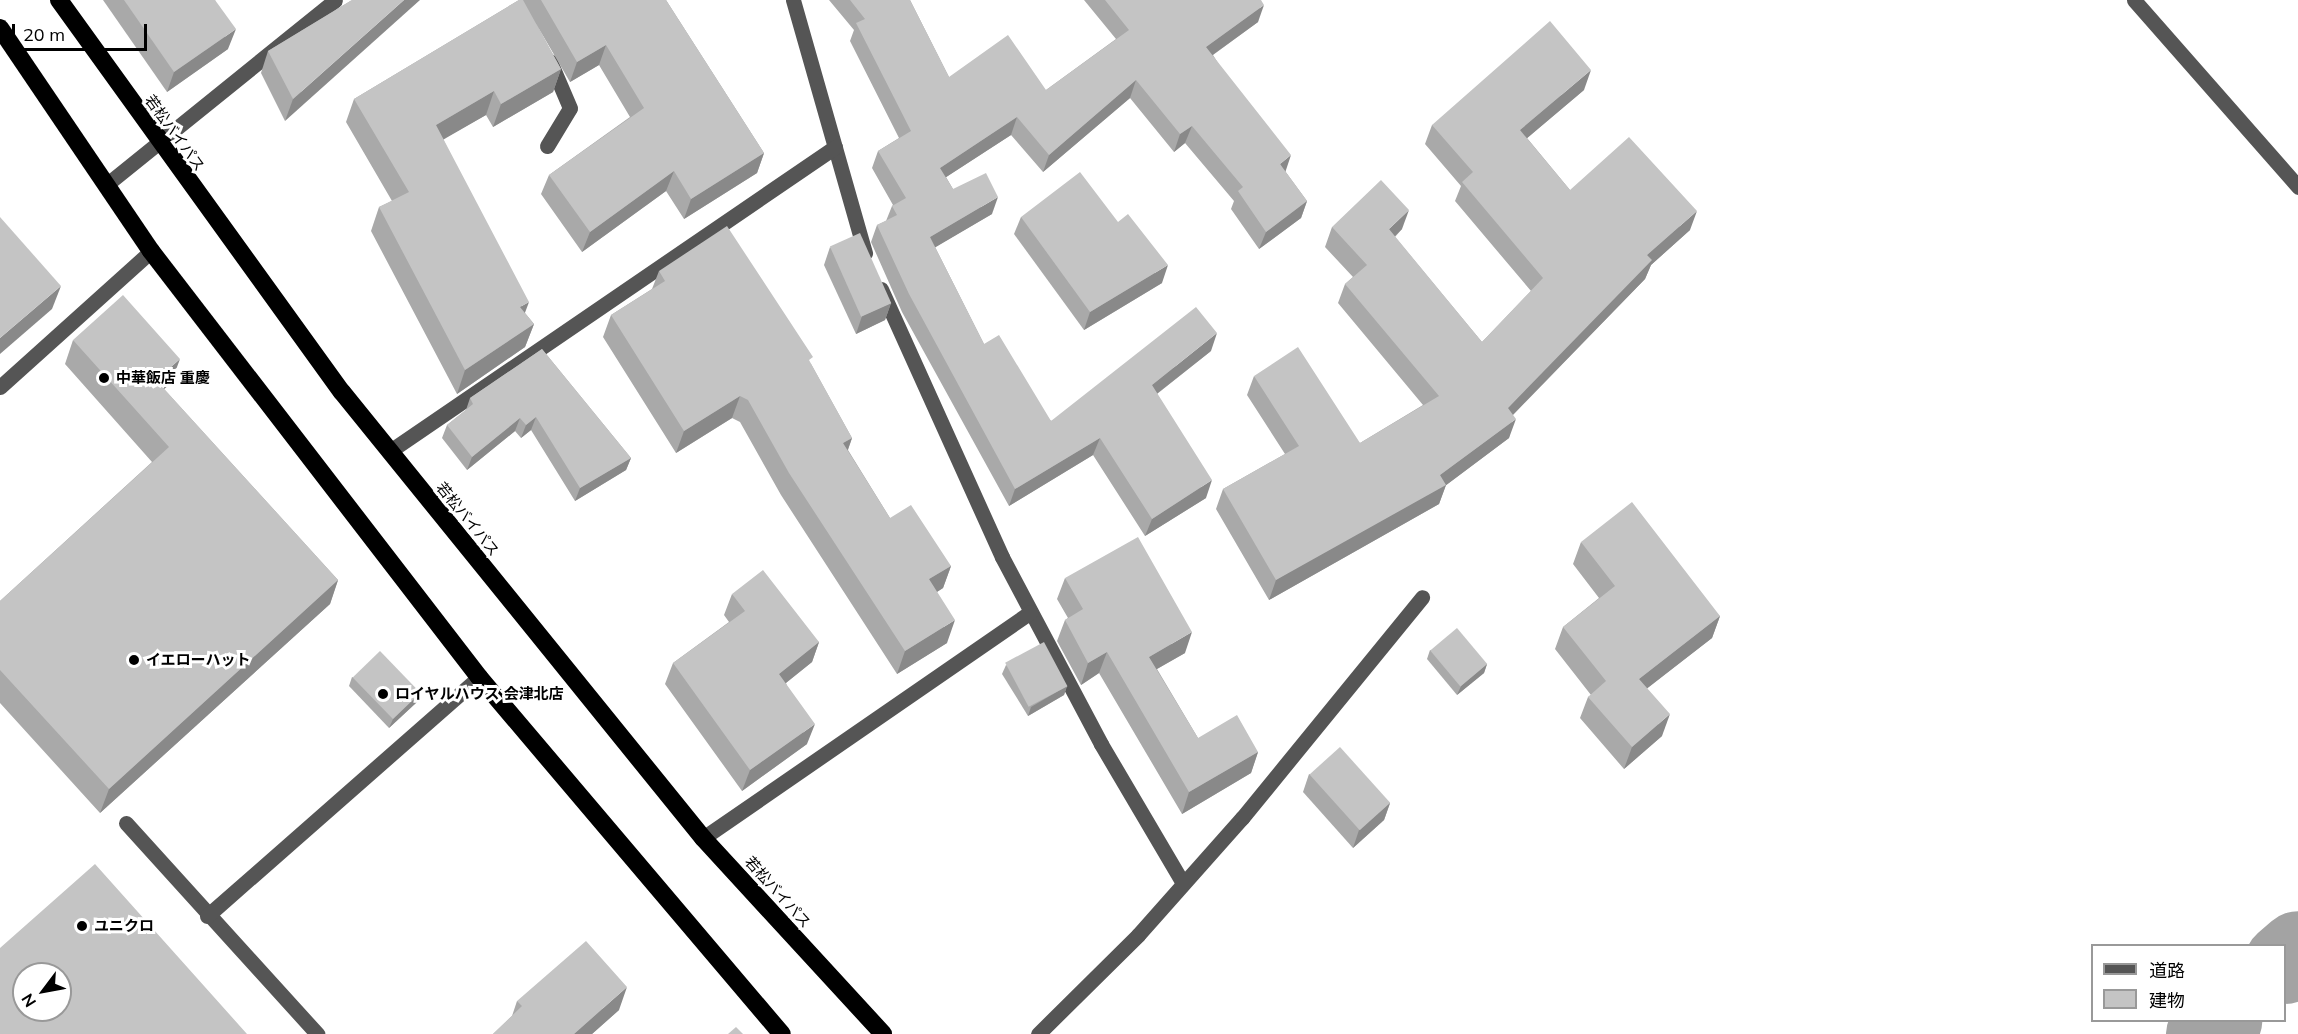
<!DOCTYPE html>
<meta charset="utf-8">
<style>
body{margin:0}
#map{position:relative;width:2298px;height:1034px;overflow:hidden;background:#fff;font-family:Mulish,"Noto Sans JP",sans-serif}
div>[style]{position:absolute}
.river>*{height:81px;margin:-40.5px;padding:0 40.5px;transform-origin:40.5px;border-radius:40.5px;background:#a3a3a3}
.minor>*{height:15px;margin:-7.5px;padding:0 7.5px;transform-origin:7.5px;border-radius:7.5px;background:#555}
.highway>*{height:18px;margin:-9px;padding:0 9px;transform-origin:9px;border-radius:9px;background:#000}
.wall>*{inset:0;background:#a9a9a9}
.shaded-wall>*{inset:0;background:#898989}
.building>*{inset:0;background:#c4c4c4;transform-origin:0 0}
.dots>*{width:16px;height:16px;translate:-50% -50%;box-sizing:border-box;border:3px solid #fff;border-radius:50%}
span{translate:-50% -50%;white-space:nowrap;text-align:center;line-height:1.15;-webkit-text-stroke:6px #fff;paint-order:stroke}
.street-label{font-size:15px;color:#000}
.poi-label{font-size:15px;color:#000;font-weight:700}
.left{translate:0 -50%;text-align:left}
.legend{position:absolute;left:2091px;top:944px;width:195px;height:78px;box-sizing:border-box;background:#fff;border:2px solid #999;margin:0;padding:8px 10px;list-style:none;font-size:18px;color:#000}
.legend li{display:flex;align-items:center;gap:12px;height:30px}
.legend b{width:30px;border:2px solid #999}
.north{position:absolute;left:12px;top:962px;width:60px;height:60px;box-sizing:border-box;background:#fff;border:2px solid #999;border-radius:50%;rotate:238deg;font-size:16px;font-weight:700;line-height:24px;text-align:center;color:#000}
.north::after{content:'';display:block;margin:auto;width:21px;height:27px;background:#000;clip-path:polygon(50% 0,100% 100%,50% 72%,0 100%)}
.scale{position:absolute;left:12px;top:24px;width:135px;height:27px;box-sizing:border-box;border:3px solid #000;border-top:0;padding-left:8px;font-size:18px;line-height:21px;white-space:nowrap;color:#000;-webkit-text-stroke:4px #fff;paint-order:stroke}
</style>
<div id="map">
<div class="river">
<i style="left:2284px;top:963px;width:18px;rotate:-41deg"></i>
<i style="left:2206px;top:1034px;width:21px;rotate:-43deg"></i>
</div>
<div class="minor">
<i style="left:793px;top:0;width:263px;rotate:74.1deg"></i>
<i style="left:2134px;top:0;width:249px;rotate:48.7deg"></i>
<i style="left:547px;top:146px;width:44px;rotate:-58.8deg"></i>
<i style="left:570px;top:108px;width:51px;rotate:-113.1deg"></i>
<i style="left:106px;top:185px;width:294px;rotate:-38.9deg"></i>
<i style="left:881px;top:289px;width:294px;rotate:65.7deg"></i>
<i style="left:1002px;top:557px;width:212px;rotate:62.1deg"></i>
<i style="left:1101px;top:744px;width:161px;rotate:59.5deg"></i>
<i style="left:0;top:387px;width:203px;rotate:-42deg"></i>
<i style="left:390px;top:451px;width:539px;rotate:-34.34deg"></i>
<i style="left:126px;top:823px;width:285px;rotate:47.8deg"></i>
<i style="left:703px;top:838px;width:398px;rotate:-34.6deg"></i>
<i style="left:207px;top:916px;width:362px;rotate:-41.3deg"></i>
<i style="left:1038px;top:1034px;width:141px;rotate:-44.7deg"></i>
<i style="left:1138px;top:935px;width:157px;rotate:-48.4deg"></i>
<i style="left:1242px;top:818px;width:285px;rotate:-50.8deg"></i>
</div>
<div class="highway">
<i style="left:59px;top:0;width:483px;rotate:54.2deg"></i>
<i style="left:342px;top:392px;width:574px;rotate:51.01deg"></i>
<i style="left:703px;top:838px;width:266px;rotate:47.4deg"></i>
<i style="left:0;top:28px;width:269px;rotate:55.9deg"></i>
<i style="left:151px;top:251px;width:538px;rotate:52.41deg"></i>
<i style="left:479px;top:677px;width:468px;rotate:49.7deg"></i>
</div>
<div class="wall">
<i style="clip-path:polygon(103px 0,215px 0,228px 49px,167px 92px)"></i>
<i style="clip-path:polygon(352px 0,285px 121px,261px 73px,268px 51px)"></i>
<i style="clip-path:polygon(519px 0,666px 0,764px 153px,757px 173px,684px 219px,666px 191px,582px 252px,541px 194px,549px 175px,630px 117px,599px 65px,570px 82px,535px 22px,561px 69px,553px 92px,493px 127px,486px 115px,443px 139px,525px 313px,534px 324px,525px 347px,457px 394px,371px 231px,379px 207px,392px 201px,346px 122px,354px 99px)"></i>
<i style="clip-path:polygon(829px 0,910px 0,949px 77px,1046px 90px,1116px 39px,1084px 0,1261px 0,1258px 22px,1213px 55px,1285px 171px,1307px 201px,1301px 218px,1259px 249px,1231px 209px,1234px 201px,1185px 143px,1174px 152px,1130px 98px,1043px 172px,1011px 135px,946px 177px,953px 189px,992px 214px,935px 247px,984px 344px,1051px 421px,1211px 351px,1157px 394px,1206px 498px,1145px 536px,1093px 455px,1009px 506px,902px 312px,871px 242px,877px 225px,886px 221px,892px 206px,893px 205px,872px 168px,878px 151px,899px 138px,850px 41px,854px 30px)"></i>
<i style="clip-path:polygon(1584px 90px,1527px 138px,1570px 190px,1690px 230px,1651px 265px,1645px 279px,1513px 415px,1509px 438px,1446px 485px,1439px 504px,1269px 600px,1216px 509px,1223px 489px,1285px 454px,1247px 395px,1254px 376px,1360px 443px,1423px 405px,1338px 303px,1345px 284px,1353px 277px,1325px 247px,1332px 227px,1402px 229px,1395px 237px,1482px 342px,1531px 291px,1455px 201px,1461px 186px,1425px 144px,1432px 125px)"></i>
<i style="clip-path:polygon(1021px 217px,1118px 222px,1162px 283px,1084px 330px,1014px 234px)"></i>
<i style="clip-path:polygon(830px 247px,891px 303px,885px 320px,856px 334px,824px 265px)"></i>
<i style="clip-path:polygon(659px 271px,811px 364px,852px 438px,848px 450px,890px 518px,951px 566px,943px 588px,937px 592px,947px 643px,897px 674px,781px 495px,740px 422px,732px 418px,676px 453px,603px 337px,611px 315px,652px 289px)"></i>
<i style="clip-path:polygon(73px 340px,171px 383px,164px 389px,338px 580px,330px 604px,100px 813px,0 703px,0 601px,152px 462px,65px 364px)"></i>
<i style="clip-path:polygon(542px 349px,631px 458px,626px 470px,575px 501px,531px 430px,521px 438px,515px 431px,467px 470px,442px 438px,447px 425px,466px 410px,470px 398px)"></i>
<i style="clip-path:polygon(1581px 542px,1720px 616px,1712px 638px,1647px 688px,1662px 736px,1624px 769px,1580px 718px,1588px 697px,1591px 695px,1555px 649px,1563px 627px,1599px 598px,1573px 564px)"></i>
<i style="clip-path:polygon(1065px 578px,1185px 653px,1157px 669px,1198px 738px,1258px 752px,1251px 773px,1182px 814px,1099px 673px,1081px 685px,1057px 641px,1065px 620px,1068px 618px,1057px 599px)"></i>
<i style="clip-path:polygon(732px 594px,819px 642px,812px 662px,786px 683px,807px 744px,742px 791px,665px 684px,673px 663px,729px 622px,724px 615px)"></i>
<i style="clip-path:polygon(1430px 650px,1487px 664px,1484px 673px,1457px 695px,1427px 659px)"></i>
<i style="clip-path:polygon(1006px 665px,1067px 686px,1064px 695px,1028px 716px,1002px 674px)"></i>
<i style="clip-path:polygon(352px 677px,417px 702px,389px 728px,349px 686px)"></i>
<i style="clip-path:polygon(1309px 774px,1390px 803px,1384px 820px,1353px 848px,1303px 792px)"></i>
<i style="clip-path:polygon(517px 1001px,619px 1010px,592px 1034px,493px 1034px,512px 1016px)"></i>
</div>
<div class="shaded-wall">
<i style="clip-path:polygon(404px 0,420px 0,285px 121px,293px 99px)"></i>
<i style="clip-path:polygon(1264px 5px,1258px 22px,1200px 64px,1206px 47px)"></i>
<i style="clip-path:polygon(236px 29px,228px 49px,167px 92px,174px 72px)"></i>
<i style="clip-path:polygon(606px 45px,599px 65px,570px 82px,577px 62px)"></i>
<i style="clip-path:polygon(561px 69px,553px 92px,493px 127px,501px 104px)"></i>
<i style="clip-path:polygon(1591px 70px,1584px 90px,1513px 150px,1520px 130px)"></i>
<i style="clip-path:polygon(1136px 80px,1130px 98px,1043px 172px,1049px 155px)"></i>
<i style="clip-path:polygon(494px 91px,486px 115px,427px 149px,436px 125px)"></i>
<i style="clip-path:polygon(1017px 117px,1011px 135px,934px 185px,940px 168px)"></i>
<i style="clip-path:polygon(1192px 126px,1185px 143px,1174px 152px,1180px 134px)"></i>
<i style="clip-path:polygon(764px 153px,757px 173px,684px 219px,691px 199px)"></i>
<i style="clip-path:polygon(1291px 155px,1285px 173px,1280px 164px)"></i>
<i style="clip-path:polygon(674px 171px,666px 191px,582px 252px,590px 232px)"></i>
<i style="clip-path:polygon(998px 197px,992px 214px,924px 254px,930px 237px)"></i>
<i style="clip-path:polygon(1307px 201px,1301px 218px,1259px 249px,1266px 232px)"></i>
<i style="clip-path:polygon(1409px 210px,1402px 229px,1382px 249px,1389px 229px)"></i>
<i style="clip-path:polygon(1697px 211px,1690px 230px,1651px 265px,1645px 279px,1501px 427px,1508px 408px,1647px 255px)"></i>
<i style="clip-path:polygon(1168px 265px,1162px 283px,1084px 330px,1090px 312px)"></i>
<i style="clip-path:polygon(61px 286px,52px 309px,0 354px,0 338px)"></i>
<i style="clip-path:polygon(529px 302px,520px 326px,520px 307px)"></i>
<i style="clip-path:polygon(891px 303px,885px 320px,856px 334px,862px 316px)"></i>
<i style="clip-path:polygon(534px 324px,525px 347px,457px 394px,465px 370px)"></i>
<i style="clip-path:polygon(1217px 333px,1211px 351px,1145px 403px,1152px 385px)"></i>
<i style="clip-path:polygon(180px 359px,171px 383px,147px 404px,156px 380px)"></i>
<i style="clip-path:polygon(740px 396px,732px 418px,676px 453px,684px 431px)"></i>
<i style="clip-path:polygon(536px 417px,531px 430px,521px 438px,526px 425px)"></i>
<i style="clip-path:polygon(520px 418px,515px 431px,467px 470px,472px 457px)"></i>
<i style="clip-path:polygon(1516px 419px,1509px 438px,1445px 486px,1446px 485px,1439px 504px,1269px 600px,1276px 580px,1440px 475px)"></i>
<i style="clip-path:polygon(852px 438px,844px 460px,843px 443px)"></i>
<i style="clip-path:polygon(1100px 438px,1093px 455px,1009px 506px,1015px 489px)"></i>
<i style="clip-path:polygon(631px 458px,626px 470px,575px 501px,580px 488px)"></i>
<i style="clip-path:polygon(1212px 480px,1206px 498px,1145px 536px,1152px 519px)"></i>
<i style="clip-path:polygon(951px 566px,943px 588px,921px 602px,929px 579px)"></i>
<i style="clip-path:polygon(338px 580px,330px 604px,100px 813px,109px 789px)"></i>
<i style="clip-path:polygon(1720px 616px,1712px 638px,1631px 701px,1639px 679px)"></i>
<i style="clip-path:polygon(955px 620px,947px 643px,897px 674px,905px 651px)"></i>
<i style="clip-path:polygon(1192px 632px,1185px 653px,1141px 678px,1149px 657px)"></i>
<i style="clip-path:polygon(819px 642px,812px 662px,772px 694px,779px 674px)"></i>
<i style="clip-path:polygon(1107px 652px,1099px 673px,1081px 685px,1088px 663px)"></i>
<i style="clip-path:polygon(1487px 664px,1484px 673px,1457px 695px,1461px 686px)"></i>
<i style="clip-path:polygon(1067px 686px,1064px 695px,1028px 716px,1031px 707px)"></i>
<i style="clip-path:polygon(420px 693px,417px 702px,389px 728px,393px 719px)"></i>
<i style="clip-path:polygon(1670px 714px,1662px 736px,1624px 769px,1632px 747px)"></i>
<i style="clip-path:polygon(815px 724px,807px 744px,742px 791px,750px 770px)"></i>
<i style="clip-path:polygon(1258px 752px,1251px 773px,1182px 814px,1189px 792px)"></i>
<i style="clip-path:polygon(1390px 803px,1384px 820px,1353px 848px,1359px 830px)"></i>
<i style="clip-path:polygon(627px 987px,619px 1010px,592px 1034px,574px 1034px)"></i>
</div>
<div class="building">
<i style="clip-path:polygon(124px 0,215px 0,236px 29px,174px 72px)"></i>
<i style="clip-path:polygon(352px 0,404px 0,293px 99px,268px 51px)"></i>
<i style="clip-path:polygon(519px 0,523px 0,561px 69px,501px 104px,494px 91px,436px 125px,529px 302px,520px 307px,534px 324px,465px 370px,379px 207px,409px 192px,354px 99px)"></i>
<i style="clip-path:polygon(541px 0,666px 0,764px 153px,691px 199px,674px 171px,590px 232px,549px 175px,644px 108px,606px 45px,577px 62px)"></i>
<i style="clip-path:polygon(850px 0,910px 0,949px 77px,1008px 35px,1046px 90px,1129px 30px,1105px 0,1261px 0,1264px 5px,1206px 47px,1291px 155px,1280px 164px,1307px 201px,1266px 232px,1238px 191px,1243px 187px,1192px 126px,1180px 134px,1136px 80px,1049px 155px,1017px 117px,940px 168px,953px 189px,986px 173px,998px 197px,930px 237px,984px 344px,999px 335px,1051px 421px,1196px 307px,1217px 333px,1152px 385px,1212px 480px,1152px 519px,1100px 438px,1015px 489px,909px 294px,877px 225px,897px 215px,892px 206px,906px 198px,878px 151px,911px 131px,856px 23px,865px 19px)"></i>
<i style="clip-path:polygon(1550px 21px,1591px 70px,1520px 130px,1570px 190px,1629px 137px,1697px 211px,1647px 255px,1652px 260px,1508px 408px,1516px 419px,1440px 475px,1446px 485px,1276px 580px,1223px 489px,1299px 446px,1254px 376px,1298px 347px,1360px 443px,1439px 396px,1345px 284px,1367px 265px,1332px 227px,1381px 180px,1409px 210px,1389px 229px,1482px 342px,1543px 278px,1462px 182px,1473px 172px,1432px 125px)"></i>
<i style="clip-path:polygon(1080px 172px,1118px 222px,1128px 214px,1168px 265px,1090px 312px,1021px 217px)"></i>
<i style="clip-path:polygon(0 217px,61px 286px,0 338px)"></i>
<i style="clip-path:polygon(727px 226px,813px 357px,809px 360px,852px 438px,843px 443px,890px 518px,911px 505px,951px 566px,929px 579px,955px 620px,905px 651px,789px 473px,748px 400px,740px 396px,684px 431px,611px 315px,665px 281px,659px 271px)"></i>
<i style="left:860px;top:233px;width:77px;height:33px;rotate:66deg"></i>
<i style="clip-path:polygon(123px 295px,180px 359px,156px 380px,338px 580px,109px 789px,0 670px,0 601px,169px 447px,73px 340px)"></i>
<i style="clip-path:polygon(542px 349px,631px 458px,580px 488px,536px 417px,526px 425px,520px 418px,472px 457px,447px 425px,473px 404px,470px 398px)"></i>
<i style="clip-path:polygon(1632px 502px,1720px 616px,1639px 679px,1670px 714px,1632px 747px,1588px 697px,1606px 681px,1563px 627px,1615px 586px,1581px 542px)"></i>
<i style="clip-path:polygon(1138px 537px,1192px 632px,1149px 657px,1198px 738px,1237px 715px,1258px 752px,1189px 792px,1107px 652px,1088px 663px,1065px 620px,1083px 609px,1065px 578px)"></i>
<i style="clip-path:polygon(763px 570px,819px 642px,779px 674px,815px 724px,750px 770px,673px 663px,745px 611px,732px 594px)"></i>
<i style="left:1457px;top:628px;width:47px;height:35px;rotate:50deg"></i>
<i style="left:1044px;top:642px;width:50px;height:44px;rotate:62deg"></i>
<i style="left:380px;top:651px;width:58px;height:38px;rotate:46deg"></i>
<i style="left:1340px;top:747px;width:75px;height:41px;rotate:48deg"></i>
<i style="clip-path:polygon(evenodd,95px 864px,247px 1034px,0 1034px,0 948px,95px 864px,24px 974px,60px 974px,60px 1010px,24px 1010px,24px 974px)"></i>
<i style="clip-path:polygon(586px 941px,627px 987px,574px 1034px,493px 1034px,522px 1006px,517px 1001px)"></i>
<i style="clip-path:polygon(736px 1027px,743px 1034px,728px 1034px)"></i>
</div>
<div class="dots">
<i style="left:104px;top:378px;background:#000"></i>
<i style="left:134px;top:660px;background:#000"></i>
<i style="left:383px;top:694px;background:#000"></i>
<i style="left:82px;top:926px;background:#000"></i>
</div>
<div class="street-label">
<span style="left:175px;top:133px;rotate:54deg">若松バイパス</span>
<span style="left:468px;top:519px;rotate:51deg">若松バイパス</span>
<span style="left:778px;top:892px;rotate:48deg">若松バイパス</span>
</div>
<div class="poi-label">
<span class="left" style="left:116px;top:378px">中華飯店 重慶</span>
<span class="left" style="left:146px;top:660px">イエローハット</span>
<span class="left" style="left:395px;top:694px">ロイヤルハウス 会津北店</span>
<span class="left" style="left:94px;top:926px">ユニクロ</span>
</div>
<ul class="legend">
<li><b style="height:8px;background:#555"></b>道路</li>
<li><b style="height:16px;background:#c4c4c4"></b>建物</li>
</ul>
<div class="north">N</div>
<div class="scale">20 m</div>
</div>
